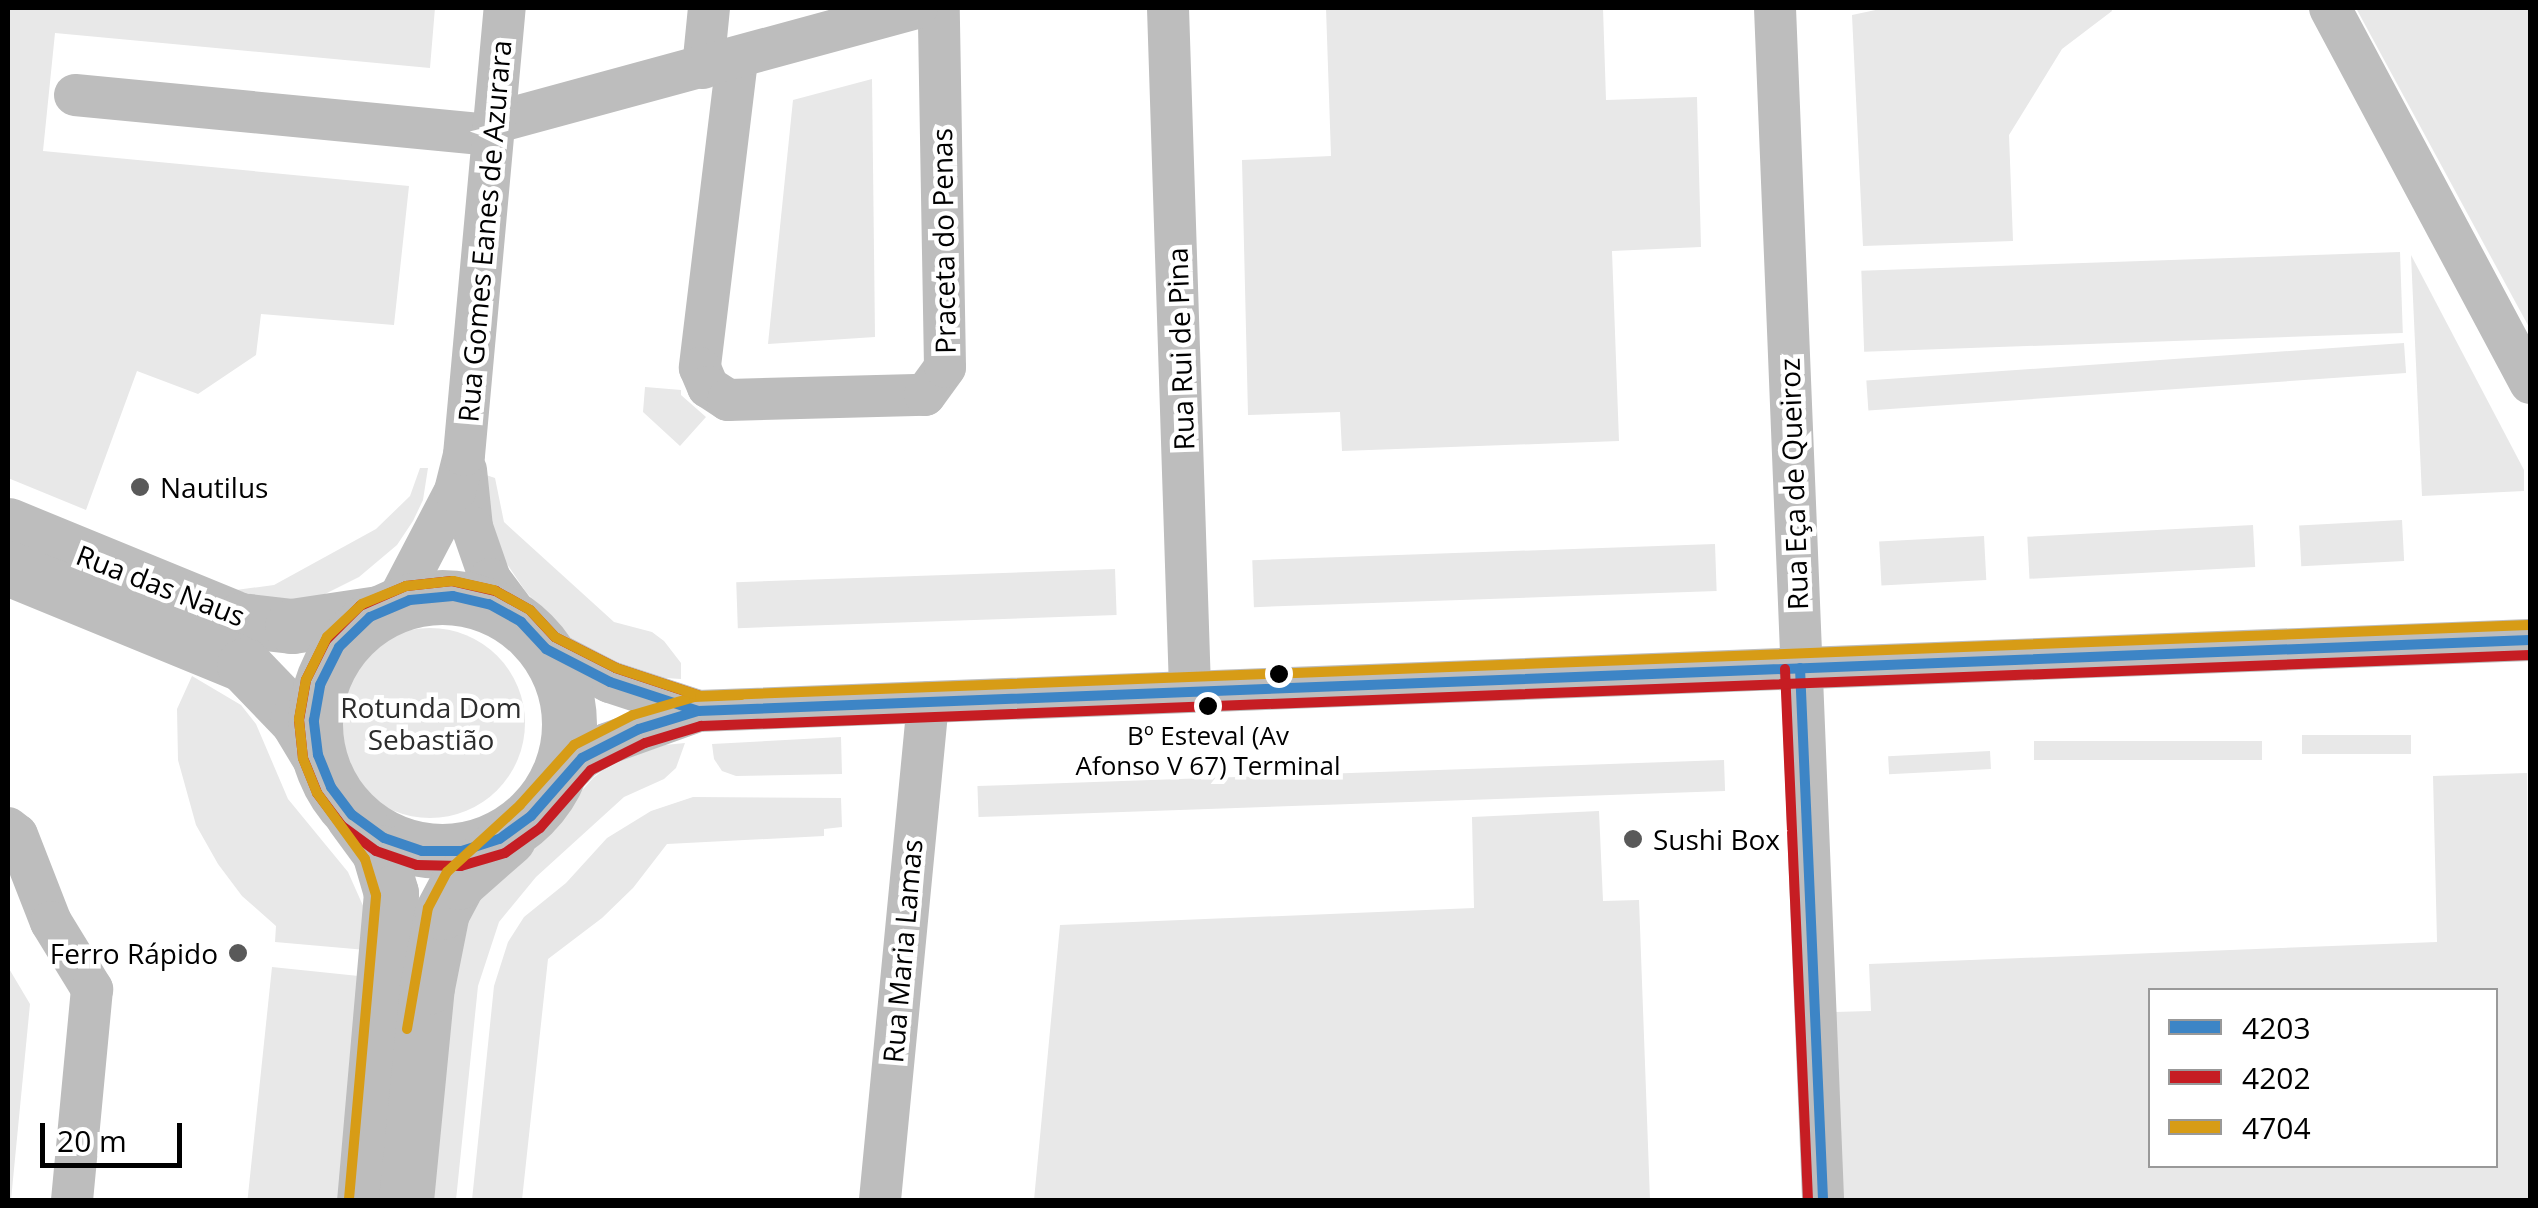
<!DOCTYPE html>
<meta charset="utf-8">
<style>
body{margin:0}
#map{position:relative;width:2538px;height:1208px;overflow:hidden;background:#fff;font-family:"Open Sans",sans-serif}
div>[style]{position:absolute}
.green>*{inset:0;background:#e8e8e8;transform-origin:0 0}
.round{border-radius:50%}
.street>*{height:42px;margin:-21px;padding:0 21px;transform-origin:21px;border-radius:21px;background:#bdbdbd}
.primary>*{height:55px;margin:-27.5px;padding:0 27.5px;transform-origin:27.5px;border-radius:27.5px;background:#bdbdbd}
.primary>.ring{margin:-27.5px;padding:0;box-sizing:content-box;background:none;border:55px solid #bdbdbd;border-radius:50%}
.bus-1>*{height:10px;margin:-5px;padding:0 5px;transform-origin:5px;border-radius:5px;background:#3d85c6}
.bus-2>*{height:10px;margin:-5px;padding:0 5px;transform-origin:5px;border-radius:5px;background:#c61d23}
.bus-3>*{height:10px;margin:-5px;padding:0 5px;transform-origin:5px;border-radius:5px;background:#d79c16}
.dots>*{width:28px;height:28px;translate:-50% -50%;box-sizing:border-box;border:5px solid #fff;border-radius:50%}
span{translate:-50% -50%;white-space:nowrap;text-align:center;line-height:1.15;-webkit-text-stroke:9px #fff;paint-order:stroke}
.bus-label{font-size:26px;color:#000}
.street-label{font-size:28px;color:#000}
.poi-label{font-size:28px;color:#000}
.left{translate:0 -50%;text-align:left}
.right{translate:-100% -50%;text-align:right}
.park-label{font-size:28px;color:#2d2d2d}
.frame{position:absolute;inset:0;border:10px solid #000;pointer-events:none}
.legend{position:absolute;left:2148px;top:988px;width:350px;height:180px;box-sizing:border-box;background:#fff;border:2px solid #999;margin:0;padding:12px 18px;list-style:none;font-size:30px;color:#000}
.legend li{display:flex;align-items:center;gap:20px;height:50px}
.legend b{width:50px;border:2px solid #999}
.scale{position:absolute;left:40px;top:1123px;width:142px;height:45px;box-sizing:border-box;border:5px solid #000;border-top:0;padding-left:12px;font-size:30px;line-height:35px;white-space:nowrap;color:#000;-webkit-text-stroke:8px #fff;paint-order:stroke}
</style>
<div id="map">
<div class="green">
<i style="clip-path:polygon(8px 8px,435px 8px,430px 68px,55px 33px,43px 151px,409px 186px,394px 325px,261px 314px,256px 355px,198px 394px,137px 371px,86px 510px,8px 478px)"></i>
<i style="clip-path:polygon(1326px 8px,1603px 8px,1606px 100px,1697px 97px,1701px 247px,1612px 251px,1619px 441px,1342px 451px,1340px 412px,1248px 415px,1242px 160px,1331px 156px)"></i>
<i style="clip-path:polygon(1885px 8px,2111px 8px,2112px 11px,2062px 49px,2009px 135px,2013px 241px,1863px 246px,1852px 15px)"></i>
<i style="clip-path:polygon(2356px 8px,2530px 8px,2530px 329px)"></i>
<i style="clip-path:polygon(872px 79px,875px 337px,768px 344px,793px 100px)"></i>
<i style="left:2400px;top:252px;width:81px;height:539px;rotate:88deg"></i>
<i style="clip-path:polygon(2411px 255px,2524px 470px,2524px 491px,2422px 496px)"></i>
<i style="left:2404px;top:343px;width:30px;height:539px;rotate:86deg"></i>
<i style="clip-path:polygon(645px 387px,681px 390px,681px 395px,706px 417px,680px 446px,643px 412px)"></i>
<i style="clip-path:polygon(420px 468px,428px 468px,423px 500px,413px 521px,397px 545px,359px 577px,319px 597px,289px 604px,223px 587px,236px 590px,274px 585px,376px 529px,410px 496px)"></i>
<i style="clip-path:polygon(486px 475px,495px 478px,504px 522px,614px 622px,652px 632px,664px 641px,681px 663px,681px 679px,634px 676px,570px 639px,526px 592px,492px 542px)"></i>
<i style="left:2402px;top:520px;width:41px;height:103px;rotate:87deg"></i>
<i style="left:2253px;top:525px;width:42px;height:226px;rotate:87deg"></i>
<i style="left:1984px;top:536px;width:44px;height:105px;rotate:87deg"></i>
<i style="left:1715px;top:544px;width:47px;height:463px;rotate:88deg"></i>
<i style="left:1115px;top:569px;width:46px;height:379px;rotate:88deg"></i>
<i class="round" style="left:335px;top:628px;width:190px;height:190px"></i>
<i style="clip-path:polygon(192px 676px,241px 705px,256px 724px,288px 799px,348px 872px,364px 908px,366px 950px,275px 942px,276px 926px,242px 896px,218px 864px,196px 825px,178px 760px,177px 709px)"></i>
<i style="left:2411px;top:735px;width:19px;height:109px;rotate:90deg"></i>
<i style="clip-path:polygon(841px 737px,842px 774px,736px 776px,722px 771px,714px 759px,712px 744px)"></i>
<i style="left:2262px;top:741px;width:19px;height:228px;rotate:90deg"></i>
<i style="clip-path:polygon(685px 743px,676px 768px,664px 779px,624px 797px,536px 877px,499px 922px,478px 986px,456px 1200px,426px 1200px,460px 922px,501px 874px,555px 830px,569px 805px,593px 778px,614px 762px,665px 745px)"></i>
<i style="left:1990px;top:751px;width:18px;height:102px;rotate:87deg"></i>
<i style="left:1724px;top:760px;width:31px;height:747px;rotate:88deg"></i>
<i style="clip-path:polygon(evenodd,2527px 773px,2530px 1200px,1843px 1200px,1835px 1012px,1871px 1011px,1869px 964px,2437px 942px,2433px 776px,2527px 773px,2150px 990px,2496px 990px,2496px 1166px,2150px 1166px,2150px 990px)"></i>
<i style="clip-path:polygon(693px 797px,841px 798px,842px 827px,824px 829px,824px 836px,667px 844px,633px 888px,602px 918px,548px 959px,522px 1200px,472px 1200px,494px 986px,508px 942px,524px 917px,566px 883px,607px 838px,651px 811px)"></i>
<i style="clip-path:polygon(1599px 811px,1603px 901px,1639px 900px,1650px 1200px,1034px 1200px,1060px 925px,1474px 908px,1472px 817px)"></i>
<i style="clip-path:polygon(8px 967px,30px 1004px,11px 1200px,8px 1200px)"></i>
<i style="left:272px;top:967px;width:92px;height:234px;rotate:6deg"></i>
</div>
<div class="street">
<i style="left:1168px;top:8px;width:682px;rotate:88.15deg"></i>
<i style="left:1775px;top:8px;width:1193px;rotate:87.69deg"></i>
<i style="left:2330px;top:8px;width:425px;rotate:61.9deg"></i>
<i style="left:737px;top:60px;width:310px;rotate:96.9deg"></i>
<i style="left:700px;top:368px;width:21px;rotate:67deg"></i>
<i style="left:708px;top:387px;width:24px;rotate:33deg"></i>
<i style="left:728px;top:400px;width:197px;rotate:-1.5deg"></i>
<i style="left:925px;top:395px;width:34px;rotate:-54deg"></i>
<i style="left:945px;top:367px;width:359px;rotate:-91deg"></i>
<i style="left:703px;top:68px;width:60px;rotate:-84.3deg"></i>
<i style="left:75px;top:95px;width:419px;rotate:5.5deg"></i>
<i style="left:493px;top:123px;width:439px;rotate:-15.2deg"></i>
<i style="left:466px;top:470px;width:57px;rotate:84deg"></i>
<i style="left:472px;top:527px;width:55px;rotate:70.9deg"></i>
<i style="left:490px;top:579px;width:64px;rotate:53.3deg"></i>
<i style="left:395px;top:606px;width:130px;rotate:-62.4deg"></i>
<i style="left:455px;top:491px;width:37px;rotate:-76deg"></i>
<i style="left:464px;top:455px;width:449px;rotate:-84.8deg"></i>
<i style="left:546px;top:649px;width:72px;rotate:27.3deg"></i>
<i style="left:610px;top:682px;width:93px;rotate:18.2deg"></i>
<i style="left:553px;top:788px;width:42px;rotate:-46deg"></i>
<i style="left:582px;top:758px;width:28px;rotate:-30deg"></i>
<i style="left:606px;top:744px;width:98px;rotate:-19.7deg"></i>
<i style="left:698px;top:711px;width:1833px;rotate:-2.22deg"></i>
<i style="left:8px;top:828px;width:11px;rotate:38deg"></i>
<i style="left:17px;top:835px;width:93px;rotate:68.7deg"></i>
<i style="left:51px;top:922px;width:79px;rotate:58.5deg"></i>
<i style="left:92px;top:989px;width:212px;rotate:95.4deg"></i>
<i style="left:880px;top:1200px;width:500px;rotate:-84.49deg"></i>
</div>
<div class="primary">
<i style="left:8px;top:525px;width:251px;rotate:22.3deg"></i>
<i style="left:240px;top:620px;width:52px;rotate:6.6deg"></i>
<i style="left:292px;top:626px;width:88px;rotate:-8.5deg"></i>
<i style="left:8px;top:568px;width:255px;rotate:22.3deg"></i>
<i style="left:244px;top:665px;width:76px;rotate:46.1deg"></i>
<i style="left:297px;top:720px;width:41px;rotate:59deg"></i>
<i class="ring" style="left:315px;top:597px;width:199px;height:199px"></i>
<i style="left:352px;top:815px;width:46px;rotate:53.9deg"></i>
<i style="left:379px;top:852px;width:43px;rotate:73.7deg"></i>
<i style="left:391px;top:893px;width:308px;rotate:95deg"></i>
<i style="left:406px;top:1200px;width:214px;rotate:-84.4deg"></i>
<i style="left:427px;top:987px;width:76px;rotate:-78.7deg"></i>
<i style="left:442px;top:912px;width:34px;rotate:-62deg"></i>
<i style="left:458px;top:882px;width:67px;rotate:-41.3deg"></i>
</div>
<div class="bus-1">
<i style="left:453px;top:596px;width:37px;rotate:13deg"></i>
<i style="left:489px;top:604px;width:37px;rotate:29deg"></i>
<i style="left:521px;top:622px;width:37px;rotate:47deg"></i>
<i style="left:546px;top:649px;width:72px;rotate:27.3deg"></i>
<i style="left:610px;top:682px;width:93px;rotate:18.2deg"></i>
<i style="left:698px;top:711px;width:62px;rotate:163deg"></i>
<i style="left:639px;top:729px;width:64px;rotate:153deg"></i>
<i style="left:582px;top:758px;width:77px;rotate:131.3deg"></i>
<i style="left:531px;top:816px;width:39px;rotate:144deg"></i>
<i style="left:499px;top:839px;width:40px;rotate:162deg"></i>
<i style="left:461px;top:851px;width:39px;rotate:180deg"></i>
<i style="left:422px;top:851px;width:40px;rotate:-161.1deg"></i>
<i style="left:384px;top:838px;width:39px;rotate:-144deg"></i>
<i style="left:352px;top:815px;width:35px;rotate:-127deg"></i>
<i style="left:331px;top:787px;width:35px;rotate:-112deg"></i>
<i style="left:318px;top:755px;width:35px;rotate:-97deg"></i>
<i style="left:314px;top:720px;width:36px;rotate:-80deg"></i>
<i style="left:320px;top:685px;width:42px;rotate:-63.4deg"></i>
<i style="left:339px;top:647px;width:43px;rotate:-44.1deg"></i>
<i style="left:370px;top:617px;width:43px;rotate:-23deg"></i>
<i style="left:410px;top:600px;width:43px;rotate:-5.3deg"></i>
<i style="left:1800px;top:668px;width:532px;rotate:87.52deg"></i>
<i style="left:698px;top:711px;width:1833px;rotate:-2.22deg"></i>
</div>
<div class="bus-2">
<i style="left:1785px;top:669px;width:531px;rotate:87.52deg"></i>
<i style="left:700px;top:696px;width:89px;rotate:-161.6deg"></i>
<i style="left:616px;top:668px;width:68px;rotate:-153.1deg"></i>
<i style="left:555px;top:637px;width:37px;rotate:-133deg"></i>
<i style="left:530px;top:610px;width:39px;rotate:-151deg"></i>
<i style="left:496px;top:591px;width:45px;rotate:-167.2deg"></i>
<i style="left:452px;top:581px;width:46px;rotate:173.8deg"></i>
<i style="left:406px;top:586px;width:50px;rotate:156.5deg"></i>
<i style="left:360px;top:606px;width:48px;rotate:135deg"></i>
<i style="left:326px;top:640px;width:45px;rotate:116.6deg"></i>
<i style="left:306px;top:680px;width:41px;rotate:99.9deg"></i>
<i style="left:299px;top:720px;width:38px;rotate:84deg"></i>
<i style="left:303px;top:758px;width:38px;rotate:68deg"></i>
<i style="left:317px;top:793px;width:41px;rotate:52.9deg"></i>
<i style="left:342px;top:826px;width:42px;rotate:36.3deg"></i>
<i style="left:376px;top:851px;width:43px;rotate:18.9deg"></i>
<i style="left:417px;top:865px;width:44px;rotate:1.3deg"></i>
<i style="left:461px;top:866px;width:46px;rotate:-16.5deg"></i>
<i style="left:505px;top:853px;width:43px;rotate:-35.5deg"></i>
<i style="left:540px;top:828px;width:77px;rotate:-48.7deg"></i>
<i style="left:591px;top:770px;width:60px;rotate:-26.6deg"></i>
<i style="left:645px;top:743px;width:59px;rotate:-16.9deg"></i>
<i style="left:701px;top:726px;width:1830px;rotate:-2.22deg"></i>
</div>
<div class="bus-3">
<i style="left:407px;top:1029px;width:123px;rotate:-80.2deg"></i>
<i style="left:428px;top:908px;width:41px;rotate:-62.2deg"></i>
<i style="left:447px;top:872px;width:99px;rotate:-42.5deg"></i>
<i style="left:520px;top:805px;width:81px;rotate:-48deg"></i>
<i style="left:574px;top:745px;width:66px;rotate:-27deg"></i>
<i style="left:633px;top:715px;width:64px;rotate:-16.4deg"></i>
<i style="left:694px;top:697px;width:47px;rotate:-2.4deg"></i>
<i style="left:349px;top:1199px;width:305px;rotate:-84.9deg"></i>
<i style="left:376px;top:895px;width:38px;rotate:-107deg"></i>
<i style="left:365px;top:859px;width:82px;rotate:-126deg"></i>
<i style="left:317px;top:793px;width:38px;rotate:-112deg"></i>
<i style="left:303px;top:758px;width:39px;rotate:-96deg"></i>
<i style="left:299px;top:719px;width:40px;rotate:-80deg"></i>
<i style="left:306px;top:680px;width:48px;rotate:-64deg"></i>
<i style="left:327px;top:637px;width:48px;rotate:-43.3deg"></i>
<i style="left:362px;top:604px;width:48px;rotate:-22.2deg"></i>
<i style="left:406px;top:586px;width:47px;rotate:-6.1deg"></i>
<i style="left:453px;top:581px;width:42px;rotate:12.4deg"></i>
<i style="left:494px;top:590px;width:41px;rotate:29.1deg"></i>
<i style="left:530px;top:610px;width:37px;rotate:47deg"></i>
<i style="left:555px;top:637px;width:68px;rotate:26.9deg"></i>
<i style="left:616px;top:668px;width:89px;rotate:18.4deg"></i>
<i style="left:700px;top:696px;width:1830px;rotate:-2.22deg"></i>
</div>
<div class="dots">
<i style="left:140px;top:487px;background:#595959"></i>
<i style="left:1279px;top:674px;background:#000"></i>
<i style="left:1208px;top:706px;background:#000"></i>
<i style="left:1633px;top:839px;background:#595959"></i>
<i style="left:238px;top:953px;background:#595959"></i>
</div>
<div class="bus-label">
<span style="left:1208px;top:751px">Bº Esteval (Av<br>Afonso V 67) Terminal</span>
</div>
<div class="street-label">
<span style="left:484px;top:231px;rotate:-85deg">Rua Gomes Eanes de Azurara</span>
<span style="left:943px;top:241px;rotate:-91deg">Praceta do Penas</span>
<span style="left:1180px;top:349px;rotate:-92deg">Rua Rui de Pina</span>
<span style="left:1793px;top:484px;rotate:-92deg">Rua Eça de Queiroz</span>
<span style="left:161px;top:585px;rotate:21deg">Rua das Naus</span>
<span style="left:902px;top:951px;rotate:-85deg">Rua Maria Lamas</span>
</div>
<div class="poi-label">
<span class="left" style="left:160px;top:487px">Nautilus</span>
<span class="left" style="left:1653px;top:839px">Sushi Box</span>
<span class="right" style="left:218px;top:953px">Ferro Rápido</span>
</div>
<div class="park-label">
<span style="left:431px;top:723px">Rotunda Dom<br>Sebastião</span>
</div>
<div class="frame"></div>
<ul class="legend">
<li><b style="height:12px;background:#3d85c6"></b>4203</li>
<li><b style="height:12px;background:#c61d23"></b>4202</li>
<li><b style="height:12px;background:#d79c16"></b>4704</li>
</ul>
<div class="scale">20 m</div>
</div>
